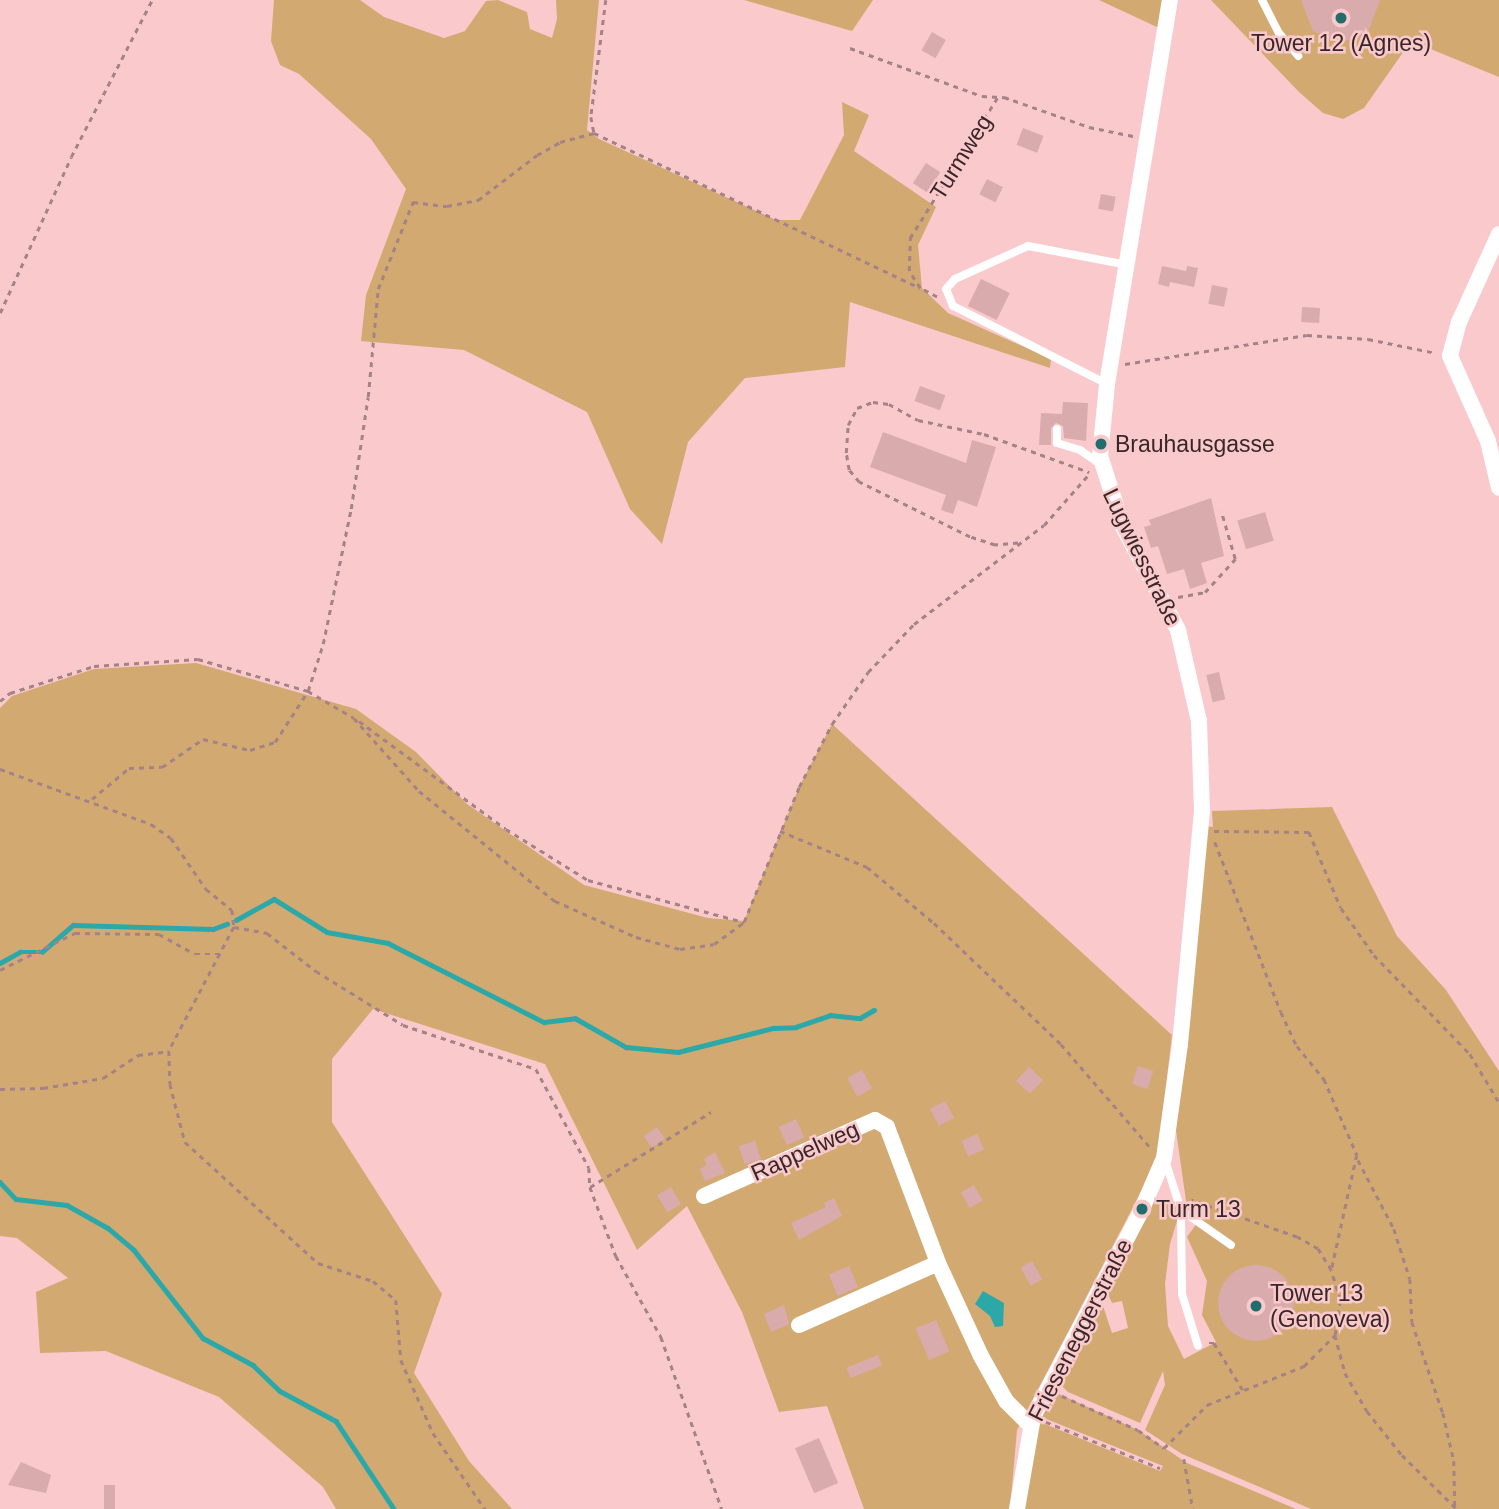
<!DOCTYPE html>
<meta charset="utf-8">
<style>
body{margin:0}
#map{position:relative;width:1499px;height:1509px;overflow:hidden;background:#f9c9cc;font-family:Helvetica,sans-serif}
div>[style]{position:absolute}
.green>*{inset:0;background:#d2aa71}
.water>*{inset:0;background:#2ca8a8}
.stream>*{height:4.5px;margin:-2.25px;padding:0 2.25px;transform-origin:2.25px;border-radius:2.25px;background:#2ca8a8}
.building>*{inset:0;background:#d9abad;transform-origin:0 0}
.round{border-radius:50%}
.path>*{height:2.5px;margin-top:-1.25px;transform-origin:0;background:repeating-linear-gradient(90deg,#a58285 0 5px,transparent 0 10px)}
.lane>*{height:8px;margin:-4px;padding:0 4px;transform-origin:4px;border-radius:4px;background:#fff}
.street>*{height:16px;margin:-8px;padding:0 8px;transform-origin:8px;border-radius:8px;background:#fff}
.dots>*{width:19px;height:19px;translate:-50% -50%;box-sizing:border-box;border:4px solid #f9c9cc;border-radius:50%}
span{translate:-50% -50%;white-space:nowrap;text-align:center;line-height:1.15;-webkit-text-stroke:5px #f9c9cc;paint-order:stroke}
.poi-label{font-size:23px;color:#392728}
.left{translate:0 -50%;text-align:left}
.street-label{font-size:23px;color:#392728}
</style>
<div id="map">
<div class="green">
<i style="clip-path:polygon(274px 0,360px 0,384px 17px,444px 38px,465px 31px,486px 1px,498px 0,527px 12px,530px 29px,552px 38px,557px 19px,556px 0,599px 0,587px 130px,599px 139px,776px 220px,800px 220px,844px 135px,842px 102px,869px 115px,854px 151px,936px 207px,918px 245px,922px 288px,948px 313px,1051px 359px,1050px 368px,850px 302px,845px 367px,745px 378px,688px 442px,662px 544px,630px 509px,587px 412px,464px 350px,361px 341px,366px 295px,406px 189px,371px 139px,299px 74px,280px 65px,271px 41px)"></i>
<i style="clip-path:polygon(744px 0,873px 0,852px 31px)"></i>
<i style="clip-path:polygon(1099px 0,1162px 0,1159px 28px)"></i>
<i style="clip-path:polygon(1211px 0,1499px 0,1499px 77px,1411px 41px,1364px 108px,1343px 119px,1323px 113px,1299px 92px)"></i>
<i style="clip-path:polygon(196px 663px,356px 709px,416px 752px,467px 804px,584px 885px,708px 918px,744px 921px,799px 787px,832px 724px,1172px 1035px,1157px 1161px,1017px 1430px,1010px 1509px,864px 1509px,827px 1406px,779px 1412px,742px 1312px,687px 1206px,637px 1250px,545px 1064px,373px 1009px,332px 1059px,332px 1122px,442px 1294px,414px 1373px,469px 1461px,512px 1509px,336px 1509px,323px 1487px,219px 1397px,106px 1351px,40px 1353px,36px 1292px,68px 1278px,17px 1238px,0 1236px,0 708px,12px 696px,94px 669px)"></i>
<i style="clip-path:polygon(evenodd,1332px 807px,1397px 936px,1446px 990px,1499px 1071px,1499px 1509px,1311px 1509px,1182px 1454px,1145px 1430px,1165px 1385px,1163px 1371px,1140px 1423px,1068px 1392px,1059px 1383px,1095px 1307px,1102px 1303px,1112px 1333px,1128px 1328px,1122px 1301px,1112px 1303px,1107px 1292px,1153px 1198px,1187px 1208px,1176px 1130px,1205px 826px,1213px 827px,1212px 811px,1332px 807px,1180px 1211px,1197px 1223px,1187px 1237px,1207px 1281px,1202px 1315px,1216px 1342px,1184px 1359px,1168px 1326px,1165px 1284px,1170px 1244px,1180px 1211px)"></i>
<i style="clip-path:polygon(1046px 1388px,1138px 1430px,1187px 1463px,1296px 1509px,1023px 1509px,1034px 1427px,1040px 1422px,1160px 1471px,1163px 1466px,1039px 1416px)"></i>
</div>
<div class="water">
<i style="clip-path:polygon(983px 1291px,1004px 1303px,1003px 1326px,995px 1327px,990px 1316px,975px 1304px)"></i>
</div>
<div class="stream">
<i style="left:236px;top:920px;width:43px;rotate:-28.9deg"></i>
<i style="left:274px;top:899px;width:62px;rotate:31.9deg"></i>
<i style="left:327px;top:932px;width:62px;rotate:10.2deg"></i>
<i style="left:388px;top:943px;width:175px;rotate:26.9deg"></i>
<i style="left:544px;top:1022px;width:31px;rotate:-7deg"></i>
<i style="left:575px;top:1018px;width:59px;rotate:29.6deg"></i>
<i style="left:626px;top:1047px;width:52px;rotate:5.5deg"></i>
<i style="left:678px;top:1052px;width:98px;rotate:-14.2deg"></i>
<i style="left:773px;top:1028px;width:23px;rotate:-2deg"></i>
<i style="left:796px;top:1027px;width:36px;rotate:-19deg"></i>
<i style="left:830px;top:1015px;width:30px;rotate:6deg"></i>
<i style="left:860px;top:1018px;width:16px;rotate:-30deg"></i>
<i style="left:0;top:963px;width:23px;rotate:-29deg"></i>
<i style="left:20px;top:952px;width:22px"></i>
<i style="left:42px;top:952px;width:41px;rotate:-41.1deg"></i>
<i style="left:73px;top:925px;width:140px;rotate:1.6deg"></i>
<i style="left:213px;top:929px;width:15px;rotate:-20deg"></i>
<i style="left:0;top:1182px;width:23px;rotate:47deg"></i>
<i style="left:16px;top:1199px;width:51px;rotate:6.7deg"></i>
<i style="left:67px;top:1205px;width:47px;rotate:29.3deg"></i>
<i style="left:108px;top:1228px;width:34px;rotate:40deg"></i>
<i style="left:134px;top:1250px;width:112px;rotate:51.9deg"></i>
<i style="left:203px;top:1338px;width:57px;rotate:28.4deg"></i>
<i style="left:253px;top:1365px;width:37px;rotate:44deg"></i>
<i style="left:280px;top:1391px;width:64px;rotate:28.2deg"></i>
<i style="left:336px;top:1421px;width:105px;rotate:56.6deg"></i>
</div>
<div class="building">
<i style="clip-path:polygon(1301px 0,1380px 0,1368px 32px,1340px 43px,1313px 31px)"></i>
<i style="left:932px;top:32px;width:16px;height:21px;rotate:30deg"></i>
<i style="left:1023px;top:128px;width:22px;height:18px;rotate:21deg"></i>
<i style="left:926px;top:163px;width:17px;height:24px;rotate:33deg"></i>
<i style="left:987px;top:179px;width:18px;height:17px;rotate:27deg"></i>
<i style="left:1101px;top:194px;width:15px;height:15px;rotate:11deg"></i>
<i style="clip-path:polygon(1162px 266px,1186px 271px,1187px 266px,1198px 268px,1194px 287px,1170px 282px,1169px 287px,1158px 284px)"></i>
<i style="left:981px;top:279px;width:32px;height:30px;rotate:26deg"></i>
<i style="left:1212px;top:285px;width:16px;height:19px;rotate:11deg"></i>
<i style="left:1302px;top:307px;width:18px;height:15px;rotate:3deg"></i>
<i style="left:920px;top:386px;width:27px;height:16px;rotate:20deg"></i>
<i style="clip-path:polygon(1063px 402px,1088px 403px,1086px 441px,1064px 438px,1063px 426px,1056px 423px,1051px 428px,1051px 445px,1039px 445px,1041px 413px,1062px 414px)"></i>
<i style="clip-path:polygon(883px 432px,966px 463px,972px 440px,996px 447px,977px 507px,958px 500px,953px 514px,941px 510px,946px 495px,870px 467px)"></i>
<i style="clip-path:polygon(1211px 498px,1224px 556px,1201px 563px,1207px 583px,1190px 589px,1184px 569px,1167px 574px,1158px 546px,1151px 548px,1144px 527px,1151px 525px,1149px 520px)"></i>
<i style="left:1265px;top:512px;width:30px;height:29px;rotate:73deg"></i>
<i style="left:1219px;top:672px;width:28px;height:13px;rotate:77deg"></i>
<i style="left:1138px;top:1066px;width:16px;height:19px;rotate:18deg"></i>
<i style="left:1029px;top:1067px;width:19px;height:19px;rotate:43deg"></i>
<i style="left:862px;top:1070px;width:21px;height:17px;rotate:61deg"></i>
<i style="left:945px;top:1101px;width:19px;height:17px;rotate:62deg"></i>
<i style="left:796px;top:1119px;width:20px;height:19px;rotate:66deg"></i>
<i style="left:657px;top:1127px;width:14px;height:16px;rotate:56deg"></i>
<i style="left:977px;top:1134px;width:17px;height:17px;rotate:66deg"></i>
<i style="left:755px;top:1141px;width:19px;height:17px;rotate:72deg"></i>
<i style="clip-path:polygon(715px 1152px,725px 1173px,705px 1181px,700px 1169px,707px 1165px,704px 1159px)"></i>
<i style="left:974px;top:1185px;width:18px;height:15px;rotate:61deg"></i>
<i style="left:671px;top:1187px;width:20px;height:16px;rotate:60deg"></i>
<i style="clip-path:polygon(834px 1198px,842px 1216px,799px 1240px,791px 1223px,826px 1207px,824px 1203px)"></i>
<i style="left:1032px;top:1261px;width:21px;height:13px;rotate:61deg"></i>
<i class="round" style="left:1218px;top:1265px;width:76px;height:76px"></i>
<i style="left:849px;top:1266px;width:23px;height:22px;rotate:67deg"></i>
<i style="clip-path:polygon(784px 1305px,789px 1324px,771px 1332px,764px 1314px)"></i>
<i style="left:936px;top:1320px;width:34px;height:22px;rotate:67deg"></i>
<i style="left:878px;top:1355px;width:11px;height:34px;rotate:68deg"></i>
<i style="left:819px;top:1438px;width:49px;height:26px;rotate:67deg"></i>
<i style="clip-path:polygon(21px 1462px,51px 1475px,46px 1493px,8px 1485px)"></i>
<i style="left:104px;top:1485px;width:11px;height:24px"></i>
</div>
<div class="path">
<i style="left:606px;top:0;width:118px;rotate:97.3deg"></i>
<i style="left:591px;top:117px;width:16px;rotate:79deg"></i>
<i style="left:594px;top:133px;width:361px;rotate:25.4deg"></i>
<i style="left:850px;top:48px;width:140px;rotate:20deg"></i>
<i style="left:982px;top:96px;width:22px;rotate:3deg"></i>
<i style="left:1004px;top:97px;width:90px;rotate:19.4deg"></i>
<i style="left:1089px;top:127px;width:45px;rotate:11.6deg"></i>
<i style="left:937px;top:297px;width:19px;rotate:-152deg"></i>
<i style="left:920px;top:288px;width:20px;rotate:-123deg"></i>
<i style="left:909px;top:271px;width:33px;rotate:-88deg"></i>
<i style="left:910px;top:238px;width:165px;rotate:-58.1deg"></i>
<i style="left:0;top:313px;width:171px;rotate:-65.5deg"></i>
<i style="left:71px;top:157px;width:177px;rotate:-62.7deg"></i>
<i style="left:1125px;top:364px;width:184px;rotate:-9.1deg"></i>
<i style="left:1307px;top:335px;width:61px;rotate:3.8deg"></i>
<i style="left:1368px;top:339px;width:69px;rotate:11.6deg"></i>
<i style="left:1018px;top:543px;width:23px;rotate:175deg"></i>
<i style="left:995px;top:545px;width:26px;rotate:-162deg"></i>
<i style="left:970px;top:537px;width:124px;rotate:-153.6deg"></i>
<i style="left:859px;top:482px;width:16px;rotate:-130deg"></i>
<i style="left:849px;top:470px;width:17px;rotate:-100deg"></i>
<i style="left:846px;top:453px;width:28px;rotate:-86deg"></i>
<i style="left:848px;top:425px;width:19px;rotate:-62deg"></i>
<i style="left:857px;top:408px;width:17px;rotate:-21deg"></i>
<i style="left:873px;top:402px;width:16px;rotate:7deg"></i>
<i style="left:889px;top:404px;width:33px;rotate:29deg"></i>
<i style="left:918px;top:420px;width:67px;rotate:12deg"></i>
<i style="left:984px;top:434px;width:112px;rotate:19.9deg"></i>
<i style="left:1178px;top:597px;width:27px;rotate:-10deg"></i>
<i style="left:1205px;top:592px;width:45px;rotate:-47.7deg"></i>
<i style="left:1235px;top:559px;width:50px;rotate:-106.3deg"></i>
<i style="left:0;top:701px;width:13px;rotate:-39deg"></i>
<i style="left:10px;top:693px;width:88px;rotate:-17.8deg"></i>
<i style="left:94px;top:666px;width:104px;rotate:-3.9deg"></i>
<i style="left:198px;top:659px;width:115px;rotate:16.2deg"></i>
<i style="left:308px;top:691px;width:53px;rotate:30.4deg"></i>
<i style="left:354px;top:718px;width:98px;rotate:48.3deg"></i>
<i style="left:419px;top:791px;width:175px;rotate:39deg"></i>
<i style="left:555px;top:901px;width:89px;rotate:24deg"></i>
<i style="left:636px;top:937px;width:46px;rotate:15.3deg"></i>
<i style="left:680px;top:949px;width:34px;rotate:-8deg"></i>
<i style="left:714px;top:944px;width:37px;rotate:-36deg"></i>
<i style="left:744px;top:922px;width:146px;rotate:-67.8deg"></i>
<i style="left:799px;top:787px;width:71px;rotate:-62.4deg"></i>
<i style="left:832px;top:724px;width:63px;rotate:-55.3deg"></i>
<i style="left:868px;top:672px;width:66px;rotate:-46.2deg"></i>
<i style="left:914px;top:624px;width:163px;rotate:-37.3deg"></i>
<i style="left:1044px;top:525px;width:69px;rotate:-48.5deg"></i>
<i style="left:359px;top:721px;width:182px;rotate:36.3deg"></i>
<i style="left:506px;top:829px;width:97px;rotate:31.9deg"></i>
<i style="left:588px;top:880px;width:162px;rotate:15.1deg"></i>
<i style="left:0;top:769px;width:161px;rotate:20deg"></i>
<i style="left:151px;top:824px;width:24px;rotate:35deg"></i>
<i style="left:171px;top:838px;width:62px;rotate:55.5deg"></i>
<i style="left:206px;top:889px;width:33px;rotate:39deg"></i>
<i style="left:232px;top:910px;width:17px;rotate:83deg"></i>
<i style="left:234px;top:927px;width:140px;rotate:117.7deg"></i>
<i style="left:169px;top:1051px;width:33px;rotate:88deg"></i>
<i style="left:170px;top:1084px;width:60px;rotate:75.5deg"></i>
<i style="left:185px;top:1142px;width:180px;rotate:42.3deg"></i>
<i style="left:318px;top:1263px;width:58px;rotate:18.1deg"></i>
<i style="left:373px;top:1281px;width:30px;rotate:40deg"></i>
<i style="left:396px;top:1300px;width:60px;rotate:85.2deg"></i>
<i style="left:401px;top:1360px;width:80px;rotate:66.3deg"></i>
<i style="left:433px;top:1433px;width:92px;rotate:55.6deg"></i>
<i style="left:92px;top:799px;width:48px;rotate:-40deg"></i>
<i style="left:129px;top:768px;width:33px;rotate:-2deg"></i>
<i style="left:162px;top:767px;width:50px;rotate:-34.3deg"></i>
<i style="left:203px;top:739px;width:48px;rotate:13.2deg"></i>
<i style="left:250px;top:750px;width:26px;rotate:-18deg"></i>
<i style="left:275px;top:742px;width:61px;rotate:-57.1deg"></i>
<i style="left:308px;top:691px;width:49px;rotate:-72.3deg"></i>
<i style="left:323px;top:644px;width:138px;rotate:-78.3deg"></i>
<i style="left:351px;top:509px;width:113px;rotate:-81.4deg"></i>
<i style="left:368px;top:397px;width:108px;rotate:-84.7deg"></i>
<i style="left:378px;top:289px;width:94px;rotate:-68.1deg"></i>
<i style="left:413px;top:202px;width:34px;rotate:7deg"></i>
<i style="left:447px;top:206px;width:32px;rotate:-11deg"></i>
<i style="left:478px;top:200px;width:74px;rotate:-37.3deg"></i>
<i style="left:537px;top:155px;width:26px;rotate:-29deg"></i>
<i style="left:560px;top:142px;width:35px;rotate:-15deg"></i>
<i style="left:780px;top:831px;width:94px;rotate:22.5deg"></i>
<i style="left:867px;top:867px;width:87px;rotate:39.9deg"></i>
<i style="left:934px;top:923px;width:175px;rotate:43.6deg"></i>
<i style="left:1061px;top:1044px;width:136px;rotate:49.2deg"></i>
<i style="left:1214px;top:831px;width:95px;rotate:0.6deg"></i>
<i style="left:1309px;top:832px;width:82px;rotate:67.2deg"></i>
<i style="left:1341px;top:908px;width:57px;rotate:54.9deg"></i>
<i style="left:1374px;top:955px;width:138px;rotate:45.9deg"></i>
<i style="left:1470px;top:1054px;width:56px;rotate:58.9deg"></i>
<i style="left:1215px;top:842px;width:182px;rotate:68.8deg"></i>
<i style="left:1281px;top:1012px;width:38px;rotate:65deg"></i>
<i style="left:1297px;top:1046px;width:43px;rotate:50.7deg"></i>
<i style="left:1324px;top:1079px;width:83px;rotate:66.5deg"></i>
<i style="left:1357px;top:1155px;width:116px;rotate:102.5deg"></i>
<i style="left:234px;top:927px;width:34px;rotate:10deg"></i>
<i style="left:267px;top:933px;width:62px;rotate:37.8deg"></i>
<i style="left:316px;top:971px;width:102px;rotate:31.8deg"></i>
<i style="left:403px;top:1025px;width:140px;rotate:18.3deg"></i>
<i style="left:536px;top:1069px;width:112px;rotate:61.8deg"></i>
<i style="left:589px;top:1168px;width:19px;rotate:87deg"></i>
<i style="left:590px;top:1187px;width:142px;rotate:-31.8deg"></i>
<i style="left:0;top:970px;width:84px;rotate:-26.3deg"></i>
<i style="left:75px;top:933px;width:84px;rotate:0.7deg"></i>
<i style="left:159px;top:934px;width:41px;rotate:29.1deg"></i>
<i style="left:195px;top:954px;width:26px"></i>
<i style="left:0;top:1089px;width:43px;rotate:-1.3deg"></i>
<i style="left:43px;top:1088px;width:61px;rotate:-9.5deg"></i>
<i style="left:103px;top:1078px;width:42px;rotate:-33.3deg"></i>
<i style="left:138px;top:1055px;width:31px;rotate:-7deg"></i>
<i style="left:1358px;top:1160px;width:78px;rotate:62.4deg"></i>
<i style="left:1394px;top:1229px;width:52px;rotate:72.3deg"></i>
<i style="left:1410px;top:1279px;width:43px;rotate:87.3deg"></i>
<i style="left:1412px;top:1322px;width:96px;rotate:71.2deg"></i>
<i style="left:1443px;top:1413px;width:49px;rotate:77.1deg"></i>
<i style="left:1454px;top:1461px;width:46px;rotate:88.8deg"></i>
<i style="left:590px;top:1187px;width:74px;rotate:69.4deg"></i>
<i style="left:616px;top:1256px;width:93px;rotate:60.9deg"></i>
<i style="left:661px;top:1337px;width:182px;rotate:70.5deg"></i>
<i style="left:1335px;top:1335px;width:39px;rotate:75deg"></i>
<i style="left:1345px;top:1373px;width:44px;rotate:59.9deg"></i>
<i style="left:1367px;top:1411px;width:56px;rotate:51.5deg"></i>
<i style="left:1402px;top:1455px;width:77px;rotate:44.5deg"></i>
<i style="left:1209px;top:1343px;width:5px"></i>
<i style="left:1214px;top:1343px;width:55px;rotate:58.3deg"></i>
<i style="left:1062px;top:1396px;width:83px;rotate:24.1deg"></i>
<i style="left:1138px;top:1430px;width:32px;rotate:35deg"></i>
<i style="left:1164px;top:1448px;width:61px;rotate:-45deg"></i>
<i style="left:1207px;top:1405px;width:105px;rotate:-21.9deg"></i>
<i style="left:1304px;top:1366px;width:44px;rotate:-45deg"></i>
<i style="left:1335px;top:1335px;width:35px;rotate:-82deg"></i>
<i style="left:1340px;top:1300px;width:31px;rotate:-107deg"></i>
<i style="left:1331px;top:1270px;width:25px;rotate:-122deg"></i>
<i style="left:1318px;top:1249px;width:24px;rotate:-150deg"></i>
<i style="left:1297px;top:1237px;width:112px;rotate:-160.8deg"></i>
<i style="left:1046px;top:1422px;width:123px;rotate:22deg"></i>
<i style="left:1184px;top:1459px;width:51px;rotate:79.8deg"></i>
</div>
<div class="lane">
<i style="left:1262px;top:0;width:37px;rotate:63deg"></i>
<i style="left:1279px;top:33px;width:30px;rotate:50deg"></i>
<i style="left:1107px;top:384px;width:173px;rotate:-153.1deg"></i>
<i style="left:953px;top:306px;width:18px;rotate:-112deg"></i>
<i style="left:946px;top:289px;width:13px;rotate:-48deg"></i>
<i style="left:955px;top:279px;width:80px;rotate:-24.3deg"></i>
<i style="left:1028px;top:246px;width:102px;rotate:10.8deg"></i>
<i style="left:1057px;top:429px;width:14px;rotate:90deg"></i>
<i style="left:1057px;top:443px;width:24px;rotate:17deg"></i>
<i style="left:1080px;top:450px;width:24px;rotate:35deg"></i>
<i style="left:1165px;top:1160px;width:52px;rotate:72.3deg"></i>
<i style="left:1181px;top:1210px;width:84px;rotate:89.3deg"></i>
<i style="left:1182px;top:1294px;width:54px;rotate:72.9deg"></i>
<i style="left:1181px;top:1210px;width:61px;rotate:35deg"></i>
</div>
<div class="street">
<i style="left:1499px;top:234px;width:97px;rotate:114.4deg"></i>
<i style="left:1459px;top:322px;width:35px;rotate:105deg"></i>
<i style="left:1450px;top:356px;width:93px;rotate:65.9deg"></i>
<i style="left:1488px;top:441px;width:48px;rotate:76.8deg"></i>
<i style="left:704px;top:1196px;width:187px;rotate:-24deg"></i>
<i style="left:875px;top:1120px;width:14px;rotate:30deg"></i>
<i style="left:887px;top:1127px;width:145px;rotate:69.4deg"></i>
<i style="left:938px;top:1263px;width:102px;rotate:65.2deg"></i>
<i style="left:981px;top:1356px;width:51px;rotate:60.9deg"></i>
<i style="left:1006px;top:1401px;width:35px;rotate:45deg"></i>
<i style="left:799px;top:1325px;width:152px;rotate:-24deg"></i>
<i style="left:1017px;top:1509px;width:93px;rotate:-80.1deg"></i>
<i style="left:1033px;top:1417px;width:235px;rotate:-62.3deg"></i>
<i style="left:1142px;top:1209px;width:56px;rotate:-66.7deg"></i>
<i style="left:1164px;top:1158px;width:115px;rotate:-82deg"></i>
<i style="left:1180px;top:1044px;width:234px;rotate:-84.6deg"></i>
<i style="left:1202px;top:811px;width:90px;rotate:-91.9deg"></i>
<i style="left:1199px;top:721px;width:93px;rotate:-103deg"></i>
<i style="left:1178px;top:630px;width:117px;rotate:-118.1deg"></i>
<i style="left:1123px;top:527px;width:75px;rotate:-107.9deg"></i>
<i style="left:1100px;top:456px;width:72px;rotate:-84.4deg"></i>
<i style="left:1107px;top:384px;width:389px;rotate:-80.7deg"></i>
</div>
<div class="dots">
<i style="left:1341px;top:18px;background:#216d6d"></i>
<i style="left:1101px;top:444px;background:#216d6d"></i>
<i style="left:1142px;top:1209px;background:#216d6d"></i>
<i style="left:1256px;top:1306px;background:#216d6d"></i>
</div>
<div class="poi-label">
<span style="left:1341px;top:43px">Tower 12 (Agnes)</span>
<span class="left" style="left:1115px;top:444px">Brauhausgasse</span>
<span class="left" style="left:1156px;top:1209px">Turm 13</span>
<span class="left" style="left:1270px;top:1306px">Tower 13<br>(Genoveva)</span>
</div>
<div class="street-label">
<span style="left:961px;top:157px;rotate:-58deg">Turmweg</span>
<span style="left:1142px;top:557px;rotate:64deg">Lugwiesstraße</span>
<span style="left:805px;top:1151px;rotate:-24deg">Rappelweg</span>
<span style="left:1080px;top:1330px;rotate:-63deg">Frieseneggerstraße</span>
</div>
</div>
